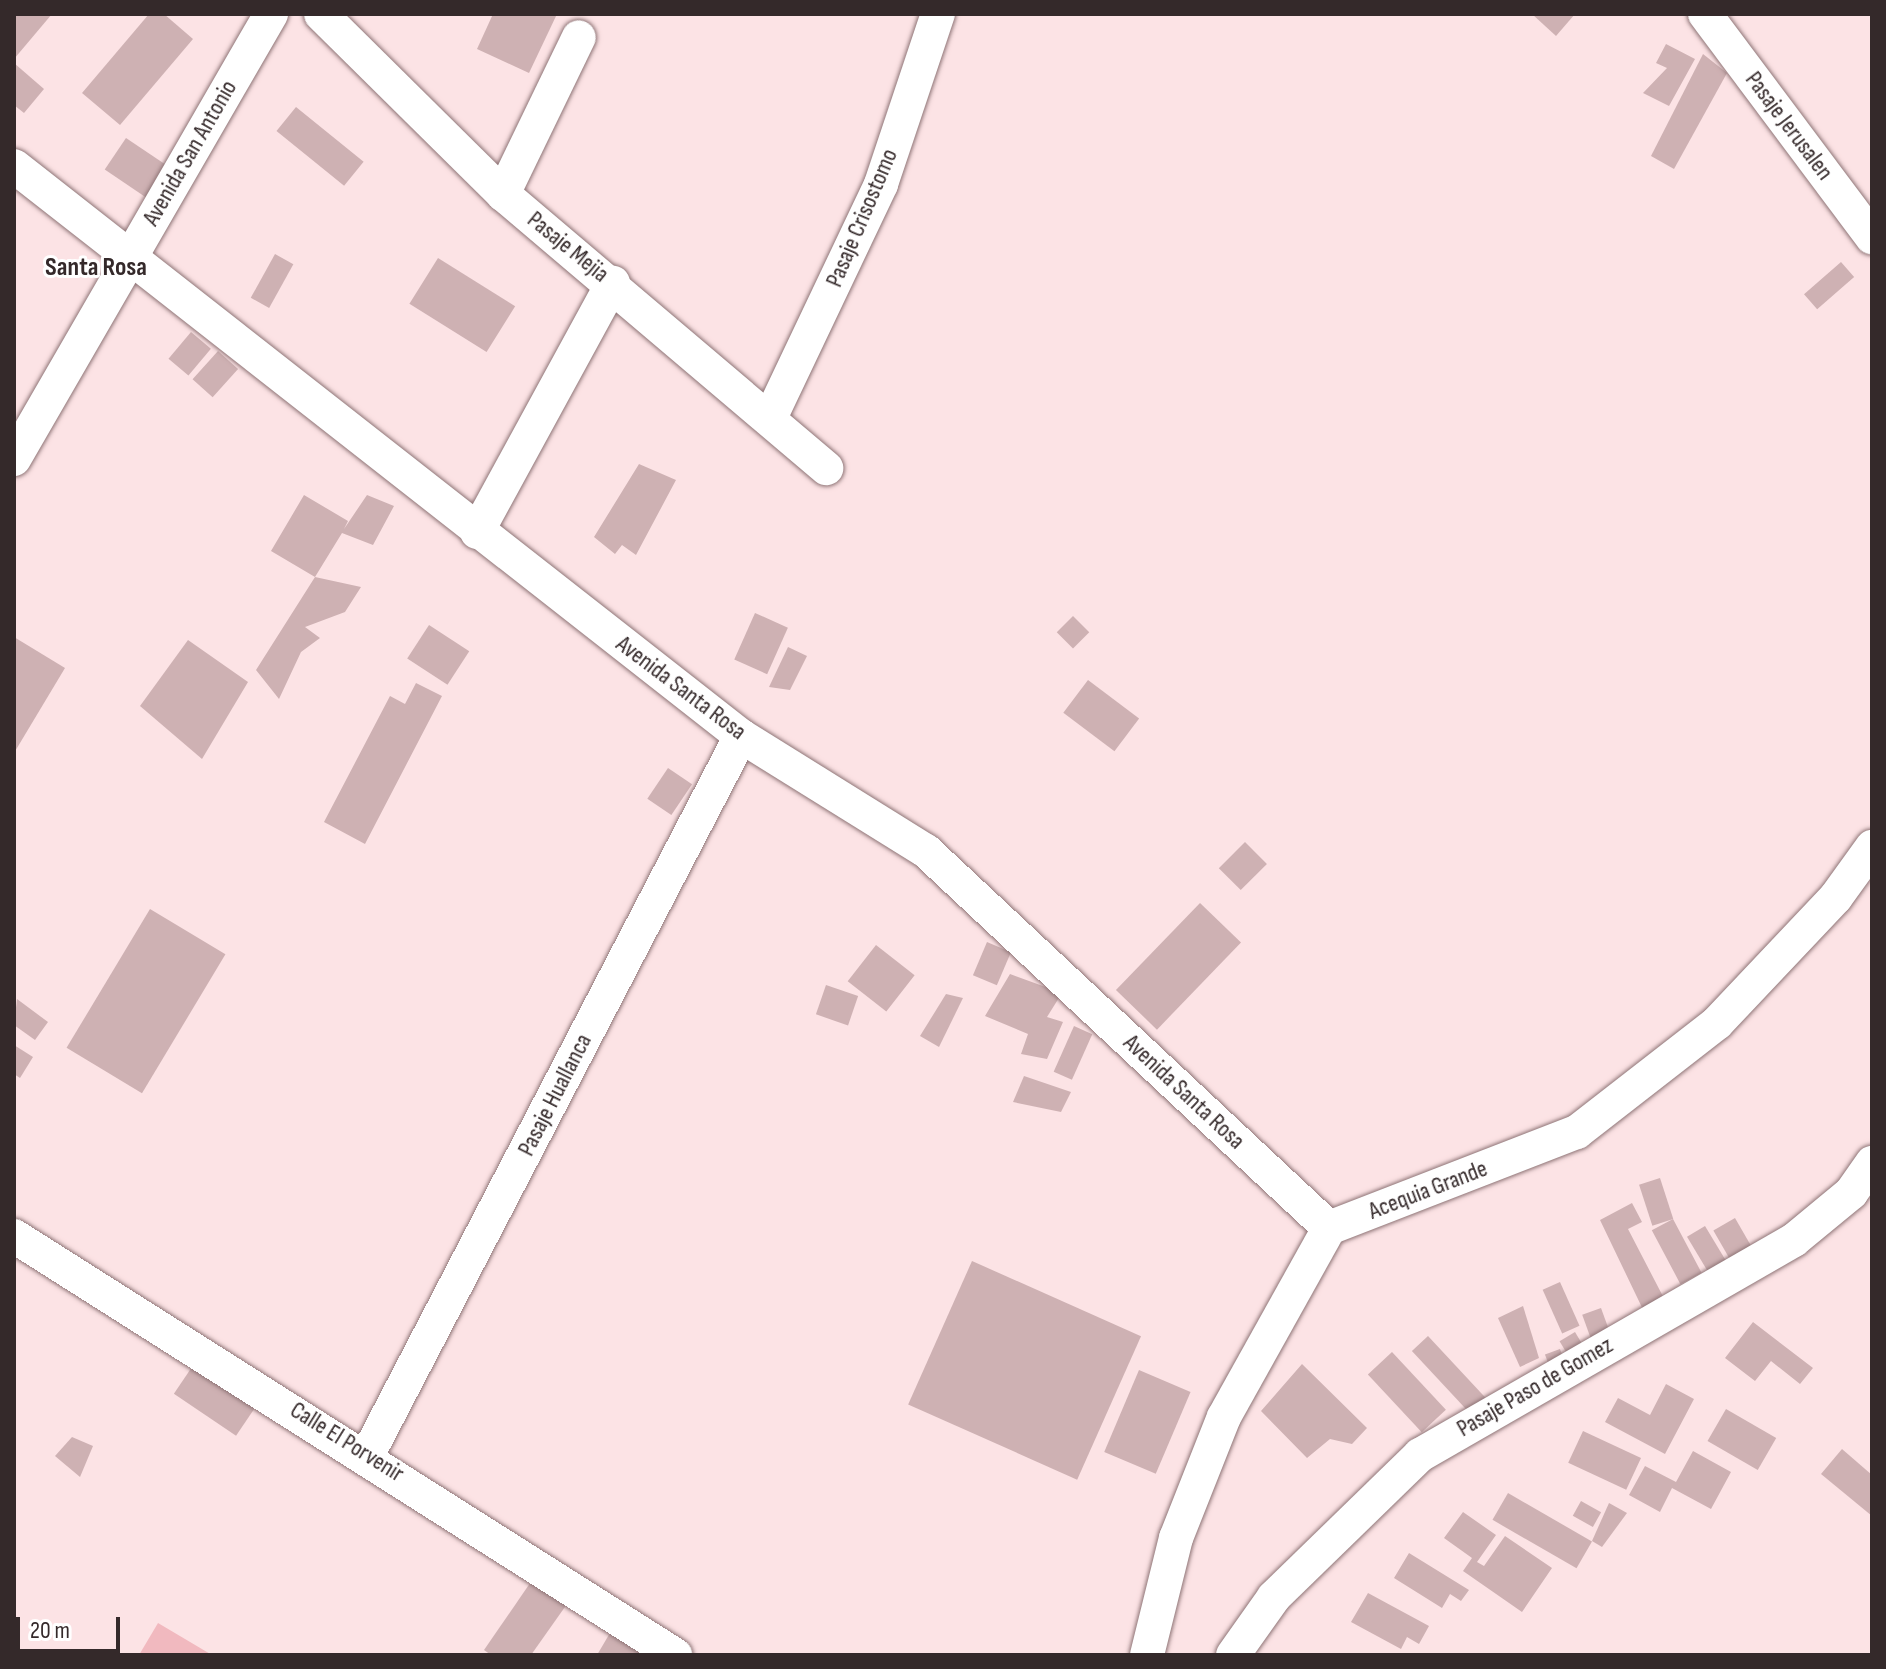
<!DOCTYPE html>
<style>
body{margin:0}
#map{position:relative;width:1886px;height:1669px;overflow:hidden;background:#fce3e5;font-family:"Sofia Sans Condensed",sans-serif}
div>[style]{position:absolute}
.green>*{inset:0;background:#f1b9bf}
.building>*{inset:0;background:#ceb1b3;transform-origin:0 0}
.roads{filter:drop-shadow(0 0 2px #8e7476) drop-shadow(0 0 2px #8e7476)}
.minor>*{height:34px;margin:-17px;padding:0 17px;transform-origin:17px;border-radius:17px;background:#fff}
span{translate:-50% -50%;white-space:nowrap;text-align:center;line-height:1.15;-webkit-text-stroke:6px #fff;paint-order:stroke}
.street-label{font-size:24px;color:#34292a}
.neighbourhood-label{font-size:26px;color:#34292a;font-weight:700}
.frame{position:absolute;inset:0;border:16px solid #34292a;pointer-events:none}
.scale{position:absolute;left:16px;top:1617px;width:104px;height:36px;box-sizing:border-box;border:4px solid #34292a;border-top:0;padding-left:10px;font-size:24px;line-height:28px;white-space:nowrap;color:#34292a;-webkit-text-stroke:6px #fff;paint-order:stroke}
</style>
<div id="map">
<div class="green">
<i style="clip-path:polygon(158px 1623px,212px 1655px,139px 1655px)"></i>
</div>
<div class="building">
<i style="clip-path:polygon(14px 14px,52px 14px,14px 59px)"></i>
<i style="clip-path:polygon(149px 14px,164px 14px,193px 39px,120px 125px,82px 93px)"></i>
<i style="clip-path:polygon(493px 14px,557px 14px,529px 73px,477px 49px)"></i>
<i style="clip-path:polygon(1532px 14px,1575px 14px,1556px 36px)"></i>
<i style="clip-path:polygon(1666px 44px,1695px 59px,1669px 106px,1643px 93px,1667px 68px,1656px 63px)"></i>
<i style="clip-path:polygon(1703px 54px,1727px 73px,1674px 169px,1651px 156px)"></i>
<i style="clip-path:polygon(14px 63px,44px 89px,24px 113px,14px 105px)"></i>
<i style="left:296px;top:107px;width:87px;height:31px;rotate:39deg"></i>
<i style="left:126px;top:138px;width:57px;height:38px;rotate:34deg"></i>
<i style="left:275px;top:254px;width:21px;height:50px;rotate:29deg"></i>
<i style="left:438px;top:258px;width:91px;height:54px;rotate:32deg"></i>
<i style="left:1841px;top:262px;width:20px;height:49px;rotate:49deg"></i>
<i style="left:191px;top:332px;width:26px;height:35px;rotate:40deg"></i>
<i style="left:218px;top:351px;width:27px;height:38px;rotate:42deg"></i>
<i style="clip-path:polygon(639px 464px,676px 480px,636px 555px,622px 545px,615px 554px,594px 537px)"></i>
<i style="clip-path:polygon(304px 495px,348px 521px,344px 529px,367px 495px,394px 506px,373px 545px,342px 533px,315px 577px,361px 587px,345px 612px,305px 627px,320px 638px,301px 652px,279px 699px,256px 670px,315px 577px,271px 551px)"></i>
<i style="left:755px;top:613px;width:36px;height:51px;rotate:24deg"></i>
<i style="left:1073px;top:616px;width:23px;height:23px;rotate:45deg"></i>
<i style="left:429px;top:625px;width:48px;height:40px;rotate:33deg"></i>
<i style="clip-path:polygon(14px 637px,65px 668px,14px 753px)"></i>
<i style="clip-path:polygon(188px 640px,248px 682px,202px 759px,140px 706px)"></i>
<i style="clip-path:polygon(788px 647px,807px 656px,790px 690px,769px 687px)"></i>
<i style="left:1088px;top:680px;width:64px;height:41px;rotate:37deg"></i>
<i style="clip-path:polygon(416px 683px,442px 696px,365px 844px,324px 822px,390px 696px,405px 704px)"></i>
<i style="left:668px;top:768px;width:29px;height:37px;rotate:34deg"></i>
<i style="left:1245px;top:842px;width:31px;height:37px;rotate:45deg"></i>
<i style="left:1200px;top:903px;width:57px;height:121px;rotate:44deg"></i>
<i style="left:150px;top:909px;width:88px;height:162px;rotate:31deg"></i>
<i style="left:987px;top:942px;width:26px;height:36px;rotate:23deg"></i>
<i style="left:876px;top:945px;width:49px;height:46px;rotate:38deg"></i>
<i style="clip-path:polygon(1010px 974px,1062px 993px,1047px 1017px,1063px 1022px,1047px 1059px,1021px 1054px,1028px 1034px,985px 1016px)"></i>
<i style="left:826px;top:985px;width:34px;height:31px;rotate:19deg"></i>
<i style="clip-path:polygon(946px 994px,963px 998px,939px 1047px,920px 1036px)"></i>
<i style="clip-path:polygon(17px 999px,48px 1022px,35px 1040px,14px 1025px)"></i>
<i style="left:1074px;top:1026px;width:20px;height:50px;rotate:24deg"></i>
<i style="clip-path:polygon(14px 1045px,33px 1057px,20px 1078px,14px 1074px)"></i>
<i style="clip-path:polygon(1024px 1076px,1071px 1092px,1061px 1112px,1013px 1102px)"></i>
<i style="left:1660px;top:1178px;width:43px;height:22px;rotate:72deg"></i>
<i style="clip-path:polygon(1632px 1203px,1642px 1222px,1628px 1229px,1669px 1308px,1648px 1320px,1600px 1220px)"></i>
<i style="left:1735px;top:1218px;width:34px;height:25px;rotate:60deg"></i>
<i style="left:1673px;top:1219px;width:61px;height:24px;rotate:62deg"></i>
<i style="left:1705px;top:1226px;width:43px;height:21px;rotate:59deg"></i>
<i style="left:972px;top:1261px;width:185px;height:157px;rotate:24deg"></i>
<i style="left:1560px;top:1282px;width:48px;height:19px;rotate:66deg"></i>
<i style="clip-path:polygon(1523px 1306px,1539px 1358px,1520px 1367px,1498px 1318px)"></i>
<i style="left:1601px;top:1308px;width:32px;height:20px;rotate:70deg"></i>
<i style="clip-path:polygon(1753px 1322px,1813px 1368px,1800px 1384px,1771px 1361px,1755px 1381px,1725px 1358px)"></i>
<i style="left:1575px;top:1332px;width:23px;height:18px;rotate:59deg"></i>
<i style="left:1428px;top:1336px;width:85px;height:22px;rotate:47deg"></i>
<i style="left:1560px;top:1349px;width:15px;height:16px;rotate:70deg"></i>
<i style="left:1392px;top:1352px;width:79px;height:33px;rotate:47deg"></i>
<i style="left:194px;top:1364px;width:75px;height:36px;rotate:34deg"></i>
<i style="clip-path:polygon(1302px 1364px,1367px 1428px,1352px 1444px,1330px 1439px,1307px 1458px,1261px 1411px)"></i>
<i style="left:1139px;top:1370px;width:56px;height:89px;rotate:23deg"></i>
<i style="clip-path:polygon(1666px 1384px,1694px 1399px,1665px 1454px,1605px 1422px,1618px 1398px,1650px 1415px)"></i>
<i style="left:1726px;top:1409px;width:58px;height:37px;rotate:30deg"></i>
<i style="left:1583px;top:1431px;width:64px;height:35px;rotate:25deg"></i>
<i style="clip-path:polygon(72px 1437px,93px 1446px,80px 1477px,55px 1456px)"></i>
<i style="clip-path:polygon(1842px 1449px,1872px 1475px,1872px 1516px,1821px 1474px)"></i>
<i style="clip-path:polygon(1693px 1451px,1731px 1472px,1711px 1509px,1672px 1488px,1660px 1512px,1629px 1495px,1645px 1466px,1676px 1482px)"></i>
<i style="left:1508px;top:1493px;width:97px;height:31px;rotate:30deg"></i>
<i style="left:1581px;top:1501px;width:23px;height:17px;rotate:29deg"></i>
<i style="clip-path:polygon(1609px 1503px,1627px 1513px,1602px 1547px,1592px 1541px)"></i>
<i style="clip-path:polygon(1463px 1512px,1496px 1535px,1477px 1562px,1484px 1566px,1505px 1536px,1552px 1568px,1522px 1612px,1463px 1571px,1472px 1558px,1444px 1538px)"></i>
<i style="clip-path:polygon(1409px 1553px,1469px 1590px,1461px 1601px,1450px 1594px,1442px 1608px,1394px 1578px)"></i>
<i style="clip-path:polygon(537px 1573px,572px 1597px,531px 1655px,491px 1655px,484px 1650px)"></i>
<i style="clip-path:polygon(1368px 1593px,1429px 1626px,1419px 1644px,1407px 1637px,1401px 1649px,1351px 1622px)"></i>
<i style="clip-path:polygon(610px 1633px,649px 1655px,597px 1655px)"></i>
</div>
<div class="roads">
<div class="minor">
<i style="left:321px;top:14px;width:256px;rotate:44.7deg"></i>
<i style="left:503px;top:194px;width:424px;rotate:40.3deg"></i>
<i style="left:1705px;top:14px;width:279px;rotate:53.2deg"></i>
<i style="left:14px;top:166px;width:924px;rotate:38.1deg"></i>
<i style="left:741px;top:736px;width:218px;rotate:31.9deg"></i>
<i style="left:926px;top:851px;width:552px;rotate:43.09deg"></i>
<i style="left:503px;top:194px;width:174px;rotate:-64.2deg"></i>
<i style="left:771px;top:416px;width:257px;rotate:-64.6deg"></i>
<i style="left:881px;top:184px;width:179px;rotate:-71.5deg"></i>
<i style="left:14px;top:459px;width:514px;rotate:-59.99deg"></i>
<i style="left:477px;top:532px;width:284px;rotate:-61.4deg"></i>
<i style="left:14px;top:1236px;width:783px;rotate:32.37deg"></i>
<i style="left:368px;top:1454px;width:809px;rotate:-62.55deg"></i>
<i style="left:1147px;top:1655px;width:121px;rotate:-76.1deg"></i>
<i style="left:1176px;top:1538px;width:130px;rotate:-68.4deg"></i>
<i style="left:1224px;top:1417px;width:216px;rotate:-60.9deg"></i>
<i style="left:1329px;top:1228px;width:266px;rotate:-21.2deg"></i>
<i style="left:1577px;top:1132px;width:177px;rotate:-37.9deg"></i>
<i style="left:1717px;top:1023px;width:173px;rotate:-46.6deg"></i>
<i style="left:1836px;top:897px;width:62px;rotate:-54.2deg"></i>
<i style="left:1233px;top:1655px;width:71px;rotate:-54.7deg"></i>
<i style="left:1274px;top:1597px;width:204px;rotate:-44.2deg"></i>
<i style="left:1420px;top:1455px;width:431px;rotate:-29.9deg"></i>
<i style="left:1794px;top:1240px;width:74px;rotate:-39.5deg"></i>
<i style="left:1851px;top:1193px;width:37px;rotate:-55deg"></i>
</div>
</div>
<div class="street-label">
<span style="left:1789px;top:126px;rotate:53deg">Pasaje Jerusalen</span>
<span style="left:190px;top:153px;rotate:-60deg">Avenida San Antonio</span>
<span style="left:862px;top:218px;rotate:-67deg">Pasaje Crisostomo</span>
<span style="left:568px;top:247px;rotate:39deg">Pasaje Mejia</span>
<span style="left:681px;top:688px;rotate:37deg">Avenida Santa Rosa</span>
<span style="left:1184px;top:1092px;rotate:43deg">Avenida Santa Rosa</span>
<span style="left:555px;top:1095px;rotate:-63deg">Pasaje Huallanca</span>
<span style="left:1428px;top:1190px;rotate:-21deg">Acequia Grande</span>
<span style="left:1535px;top:1387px;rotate:-30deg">Pasaje Paso de Gomez</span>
<span style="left:347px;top:1442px;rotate:32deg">Calle El Porvenir</span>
</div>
<div class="neighbourhood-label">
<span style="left:96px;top:268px">Santa Rosa</span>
</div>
<div class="frame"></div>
<div class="scale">20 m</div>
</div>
